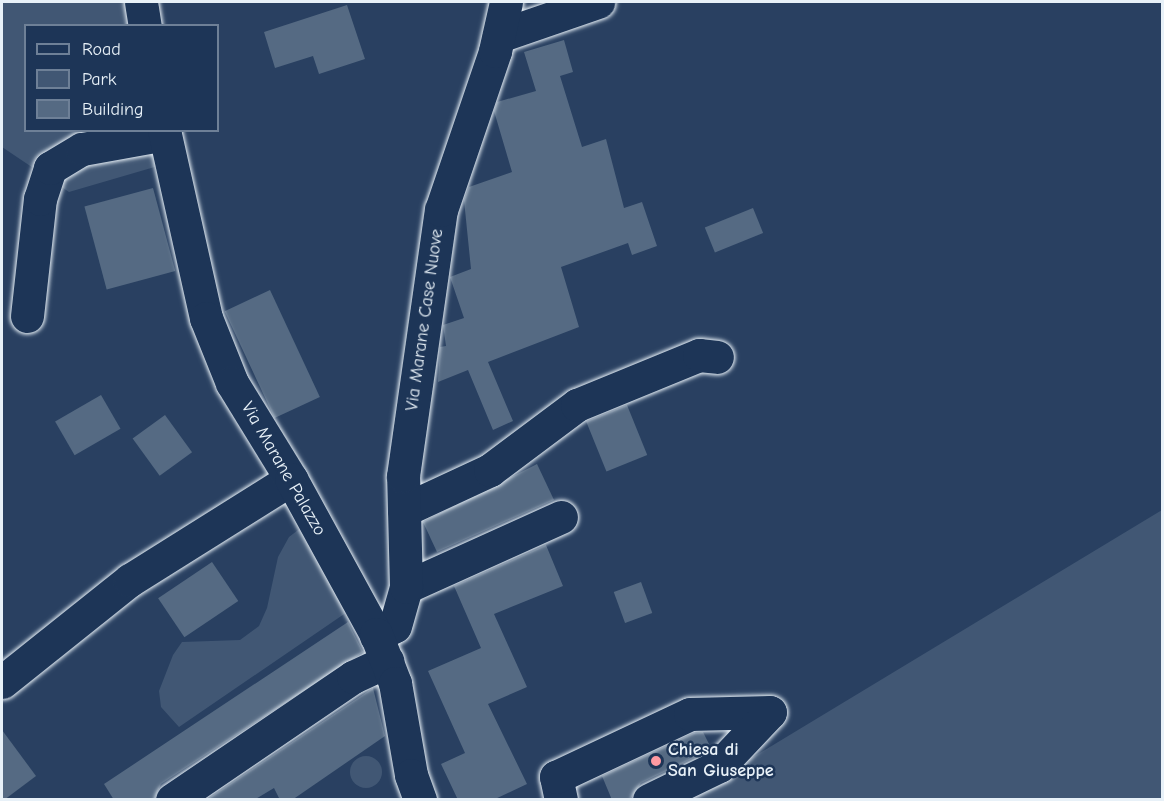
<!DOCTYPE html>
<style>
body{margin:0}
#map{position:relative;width:1164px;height:801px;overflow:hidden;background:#294061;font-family:"Comic Neue",sans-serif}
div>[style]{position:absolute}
.green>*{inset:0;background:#415774}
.round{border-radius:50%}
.building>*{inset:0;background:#556a83;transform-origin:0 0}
.roads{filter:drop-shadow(0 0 2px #e8f1f8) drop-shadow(0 0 2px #e8f1f8)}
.minor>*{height:33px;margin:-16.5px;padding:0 16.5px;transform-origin:16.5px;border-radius:16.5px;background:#1d3557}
.major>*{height:33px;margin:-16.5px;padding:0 16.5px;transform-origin:16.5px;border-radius:16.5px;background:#1d3557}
.dots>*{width:16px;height:16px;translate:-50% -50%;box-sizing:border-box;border:3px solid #1d3557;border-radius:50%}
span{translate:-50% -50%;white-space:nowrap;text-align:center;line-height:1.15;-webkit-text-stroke:5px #1d3557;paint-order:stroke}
.street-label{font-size:18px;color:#e8f1f8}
.poi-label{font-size:18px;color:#e8f1f8;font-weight:700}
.left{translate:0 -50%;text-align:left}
.frame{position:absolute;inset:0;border:3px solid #e8f1f8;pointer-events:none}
.legend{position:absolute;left:24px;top:24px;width:195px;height:108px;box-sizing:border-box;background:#1d3557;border:2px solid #6e8097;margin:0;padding:8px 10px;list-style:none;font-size:18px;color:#e8f1f8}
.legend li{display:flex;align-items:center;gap:12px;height:30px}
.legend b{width:30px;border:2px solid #6e8097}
</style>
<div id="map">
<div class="green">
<i style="clip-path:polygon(2px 2px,129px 2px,133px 25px,26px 26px,26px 130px,152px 131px,158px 166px,69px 192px,2px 147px)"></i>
<i style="clip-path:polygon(1162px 510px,1162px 799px,669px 800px,745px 762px)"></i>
<i style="clip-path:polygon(302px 527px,350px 610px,179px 727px,161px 707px,159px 691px,173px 655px,182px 642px,240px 640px,259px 626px,267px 608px,278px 557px,289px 537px)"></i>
<i class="round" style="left:350px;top:756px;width:32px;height:32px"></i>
</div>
<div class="building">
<i style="clip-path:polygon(347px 5px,365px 59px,319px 74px,313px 56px,275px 68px,264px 32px)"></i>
<i style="clip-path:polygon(564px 40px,573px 72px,560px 76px,582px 147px,606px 139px,624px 208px,642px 202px,657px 246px,632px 255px,628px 243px,561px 267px,579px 327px,488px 362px,513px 421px,493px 430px,468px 370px,438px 382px,440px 347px,446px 346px,443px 325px,464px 318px,450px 277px,471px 269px,464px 200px,469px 187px,512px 172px,494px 111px,497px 102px,536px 91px,524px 52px)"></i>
<i style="left:153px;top:188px;width:86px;height:71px;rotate:75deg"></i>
<i style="left:753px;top:208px;width:27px;height:52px;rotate:68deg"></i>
<i style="left:270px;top:290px;width:118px;height:50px;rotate:65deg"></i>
<i style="left:101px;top:395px;width:39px;height:53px;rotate:60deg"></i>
<i style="left:627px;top:405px;width:54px;height:44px;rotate:68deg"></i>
<i style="left:165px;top:415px;width:46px;height:40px;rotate:54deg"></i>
<i style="clip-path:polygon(537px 464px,554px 500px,437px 552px,423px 522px)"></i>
<i style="clip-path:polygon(546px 545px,563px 586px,494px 614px,527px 687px,488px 704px,527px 784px,493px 800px,458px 800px,441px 764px,465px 753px,428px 671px,481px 648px,454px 586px)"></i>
<i style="left:212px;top:562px;width:47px;height:65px;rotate:56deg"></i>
<i style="left:641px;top:582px;width:33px;height:29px;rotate:70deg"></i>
<i style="clip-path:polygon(348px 622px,363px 652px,161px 784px,154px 800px,114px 800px,104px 784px)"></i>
<i style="clip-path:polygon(373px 688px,385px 736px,292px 800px,280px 800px,274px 788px,254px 800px,206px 800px)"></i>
<i style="clip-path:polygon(2px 730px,36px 776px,4px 800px,2px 800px)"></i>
<i style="clip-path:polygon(703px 732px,711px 748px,708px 751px,641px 783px,631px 798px,612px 800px,602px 776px,694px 733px)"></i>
</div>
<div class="roads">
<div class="minor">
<i style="left:499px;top:36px;width:105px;rotate:-19deg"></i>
<i style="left:27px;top:316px;width:118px;rotate:-83.7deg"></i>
<i style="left:40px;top:199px;width:33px;rotate:-72deg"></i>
<i style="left:50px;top:168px;width:37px;rotate:-31deg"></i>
<i style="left:82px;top:149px;width:84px;rotate:-10.2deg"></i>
<i style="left:404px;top:510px;width:95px;rotate:-24.9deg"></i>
<i style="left:490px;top:470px;width:109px;rotate:-36.8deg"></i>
<i style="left:577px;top:405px;width:132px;rotate:-22.3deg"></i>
<i style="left:699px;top:355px;width:18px;rotate:6deg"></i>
<i style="left:406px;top:587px;width:170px;rotate:-24.3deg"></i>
<i style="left:376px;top:636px;width:21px;rotate:-28deg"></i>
<i style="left:395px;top:626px;width:41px;rotate:-74.2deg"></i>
<i style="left:406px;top:587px;width:111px;rotate:-91.5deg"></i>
<i style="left:403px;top:476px;width:269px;rotate:-81.9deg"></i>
<i style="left:441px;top:210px;width:168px;rotate:-71.2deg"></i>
<i style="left:495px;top:51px;width:50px;rotate:-77.3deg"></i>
<i style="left:2px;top:682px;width:164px;rotate:-38.6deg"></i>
<i style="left:130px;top:580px;width:190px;rotate:-32.1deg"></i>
<i style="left:172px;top:800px;width:219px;rotate:-34.2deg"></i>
<i style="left:353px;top:677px;width:38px;rotate:-25deg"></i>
<i style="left:561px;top:800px;width:24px;rotate:-102deg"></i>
<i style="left:556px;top:777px;width:148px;rotate:-25.2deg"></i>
<i style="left:690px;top:714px;width:80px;rotate:-1.4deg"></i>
<i style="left:649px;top:800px;width:78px;rotate:-25.9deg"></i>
<i style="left:719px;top:766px;width:74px;rotate:-46.6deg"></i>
</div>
<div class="major">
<i style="left:141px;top:2px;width:24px;rotate:81deg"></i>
<i style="left:164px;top:130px;width:193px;rotate:77.4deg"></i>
<i style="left:206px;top:318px;width:70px;rotate:68.2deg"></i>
<i style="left:232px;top:383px;width:113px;rotate:58.4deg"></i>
<i style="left:291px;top:479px;width:177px;rotate:61.3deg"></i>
<i style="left:376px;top:634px;width:53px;rotate:68.8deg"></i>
<i style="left:395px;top:683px;width:93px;rotate:80.1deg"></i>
<i style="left:411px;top:775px;width:27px;rotate:70deg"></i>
</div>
</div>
<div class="dots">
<i style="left:656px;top:761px;background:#ff9aa2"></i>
</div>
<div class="street-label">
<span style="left:425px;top:320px;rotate:-82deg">Via Marane Case Nuove</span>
<span style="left:283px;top:469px;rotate:60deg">Via Marane Palazzo</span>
</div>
<div class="poi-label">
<span class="left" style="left:668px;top:761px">Chiesa di<br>San Giuseppe</span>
</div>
<div class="frame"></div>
<ul class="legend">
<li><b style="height:8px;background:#1d3557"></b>Road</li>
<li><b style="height:16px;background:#415774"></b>Park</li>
<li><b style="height:16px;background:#556a83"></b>Building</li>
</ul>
</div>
